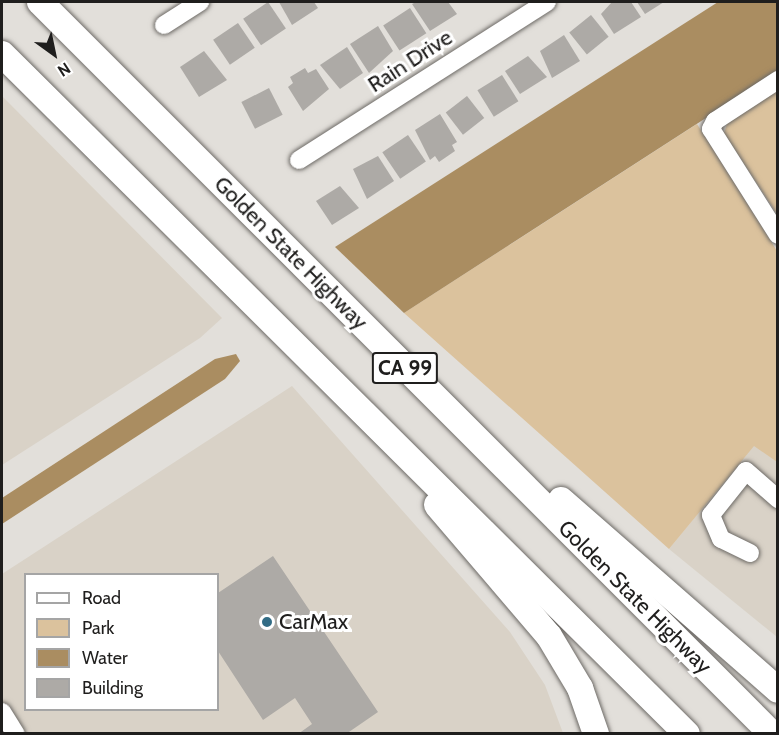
<!DOCTYPE html>
<style>
body{margin:0}
#map{position:relative;width:779px;height:735px;overflow:hidden;background:#e2dfda;font-family:Cabin,sans-serif}
div>[style]{position:absolute}
.built>*{inset:0;background:#d9d2c7}
.green>*{inset:0;background:#dbc29d}
.water>*{inset:0;background:#aa8d61}
.building>*{inset:0;background:#adaaa6;transform-origin:0 0}
.roads{filter:drop-shadow(0 0 2px #6d6a66) drop-shadow(0 0 2px #6d6a66)}
.minor>*{height:18px;margin:-9px;padding:0 9px;transform-origin:9px;border-radius:9px;background:#fff}
.highway>*{height:26px;margin:-13px;padding:0 13px;transform-origin:13px;border-radius:13px;background:#fff}
.dots>*{width:16px;height:16px;translate:-50% -50%;box-sizing:border-box;border:3px solid #fff;border-radius:50%}
span{translate:-50% -50%;white-space:nowrap;text-align:center;line-height:1.15;-webkit-text-stroke:6px #fff;paint-order:stroke}
.shield-label span{padding:2px 4px;background:#fff;border:2px solid;border-radius:4px;-webkit-text-stroke-width:0}
.shield-label{font-size:21px;color:#1f1e1d;font-weight:700}
.street-label{font-size:22px;color:#1f1e1d}
.poi-label{font-size:22px;color:#1f1e1d}
.left{translate:0 -50%;text-align:left}
.frame{position:absolute;inset:0;border:3px solid #1f1e1d;pointer-events:none}
.legend{position:absolute;left:24px;top:573px;width:195px;height:138px;box-sizing:border-box;background:#fff;border:2px solid #a5a5a5;margin:0;padding:8px 10px;list-style:none;font-size:18px;color:#1f1e1d}
.legend li{display:flex;align-items:center;gap:12px;height:30px}
.legend b{width:30px;border:2px solid #a5a5a5}
.north{position:absolute;left:24px;top:24px;width:60px;height:60px;-webkit-text-stroke:4px #fff;paint-order:stroke;rotate:147deg;font-size:16px;font-weight:700;line-height:24px;text-align:center;color:#1f1e1d}
.north::after{content:'';display:block;margin:auto;width:21px;height:27px;background:#1f1e1d;clip-path:polygon(50% 0,100% 100%,50% 72%,0 100%)}
</style>
<div id="map">
<div class="built">
<i style="clip-path:polygon(2px 96px,222px 318px,200px 338px,2px 465px)"></i>
<i style="clip-path:polygon(evenodd,292px 386px,510px 632px,545px 685px,563px 733px,2px 734px,2px 574px,292px 386px,26px 574px,218px 574px,218px 710px,26px 710px,26px 574px)"></i>
<i style="clip-path:polygon(754px 445px,777px 462px,777px 637px,669px 549px)"></i>
</div>
<div class="green">
<i style="clip-path:polygon(777px 88px,777px 214px,724px 133px,728px 121px)"></i>
<i style="clip-path:polygon(697px 124px,777px 251px,777px 462px,754px 446px,669px 549px,404px 313px)"></i>
</div>
<div class="water">
<i style="clip-path:polygon(718px 2px,777px 2px,777px 72px,404px 313px,335px 247px)"></i>
<i style="clip-path:polygon(236px 354px,240px 361px,225px 379px,2px 524px,2px 498px,215px 359px)"></i>
</div>
<div class="building">
<i style="left:268px;top:2px;width:32px;height:30px;rotate:56deg"></i>
<i style="clip-path:polygon(279px 2px,314px 2px,318px 8px,292px 25px)"></i>
<i style="clip-path:polygon(416px 2px,448px 2px,457px 14px,430px 31px,412px 4px)"></i>
<i style="clip-path:polygon(612px 2px,631px 2px,641px 17px,614px 34px,601px 14px)"></i>
<i style="clip-path:polygon(637px 2px,664px 2px,645px 14px)"></i>
<i style="left:410px;top:8px;width:30px;height:32px;rotate:57deg"></i>
<i style="left:591px;top:15px;width:28px;height:28px;rotate:51deg"></i>
<i style="left:238px;top:23px;width:30px;height:30px;rotate:56deg"></i>
<i style="clip-path:polygon(378px 26px,393px 51px,369px 73px,350px 44px)"></i>
<i style="clip-path:polygon(564px 35px,580px 61px,552px 78px,540px 51px)"></i>
<i style="clip-path:polygon(347px 47px,363px 73px,340px 89px,320px 65px)"></i>
<i style="clip-path:polygon(204px 51px,227px 80px,199px 97px,180px 67px)"></i>
<i style="clip-path:polygon(528px 56px,547px 77px,520px 94px,505px 71px)"></i>
<i style="clip-path:polygon(305px 68px,308px 73px,316px 69px,329px 89px,303px 111px,288px 87px,293px 83px,290px 77px)"></i>
<i style="left:502px;top:75px;width:31px;height:29px;rotate:58deg"></i>
<i style="left:269px;top:88px;width:30px;height:31px;rotate:63deg"></i>
<i style="left:467px;top:96px;width:28px;height:27px;rotate:52deg"></i>
<i style="clip-path:polygon(440px 114px,457px 142px,452px 145px,455px 151px,439px 162px,435px 156px,430px 160px,415px 130px)"></i>
<i style="left:408px;top:135px;width:32px;height:31px;rotate:56deg"></i>
<i style="clip-path:polygon(378px 156px,394px 181px,367px 199px,353px 169px)"></i>
<i style="clip-path:polygon(340px 186px,359px 208px,332px 225px,316px 201px)"></i>
<i style="clip-path:polygon(273px 556px,378px 712px,346px 734px,298px 734px,312px 724px,295px 698px,263px 720px,218px 651px,218px 593px)"></i>
</div>
<div class="roads">
<div class="minor">
<i style="left:164px;top:25px;width:43px;rotate:-32.6deg"></i>
<i style="left:778px;top:80px;width:75px;rotate:146.9deg"></i>
<i style="left:715px;top:121px;width:9px;rotate:117deg"></i>
<i style="left:711px;top:129px;width:125px;rotate:57.7deg"></i>
<i style="left:299px;top:160px;width:294px;rotate:-32.5deg"></i>
<i style="left:750px;top:553px;width:32px;rotate:-154deg"></i>
<i style="left:721px;top:539px;width:26px;rotate:-113deg"></i>
<i style="left:711px;top:515px;width:56px;rotate:-51.5deg"></i>
<i style="left:746px;top:471px;width:43px;rotate:41.2deg"></i>
<i style="left:2px;top:712px;width:26px;rotate:58deg"></i>
</div>
<div class="highway">
<i style="left:40px;top:2px;width:1035px;rotate:45deg"></i>
<i style="left:2px;top:54px;width:965px;rotate:44.79deg"></i>
<i style="left:561px;top:500px;width:288px;rotate:41.2deg"></i>
<i style="left:437px;top:505px;width:172px;rotate:49.5deg"></i>
<i style="left:549px;top:636px;width:61px;rotate:59.2deg"></i>
<i style="left:580px;top:688px;width:49px;rotate:70.8deg"></i>
</div>
</div>
<div class="dots">
<i style="left:267px;top:622px;background:#326c85"></i>
</div>
<div class="shield-label">
<span style="left:405px;top:368px">CA 99</span>
</div>
<div class="street-label">
<span style="left:410px;top:61px;rotate:-33deg">Rain Drive</span>
<span style="left:291px;top:253px;rotate:45deg">Golden State Highway</span>
<span style="left:635px;top:597px;rotate:45deg">Golden State Highway</span>
</div>
<div class="poi-label">
<span class="left" style="left:279px;top:622px">CarMax</span>
</div>
<div class="frame"></div>
<ul class="legend">
<li><b style="height:8px;background:#fff"></b>Road</li>
<li><b style="height:16px;background:#dbc29d"></b>Park</li>
<li><b style="height:16px;background:#aa8d61"></b>Water</li>
<li><b style="height:16px;background:#adaaa6"></b>Building</li>
</ul>
<div class="north">N</div>
</div>
